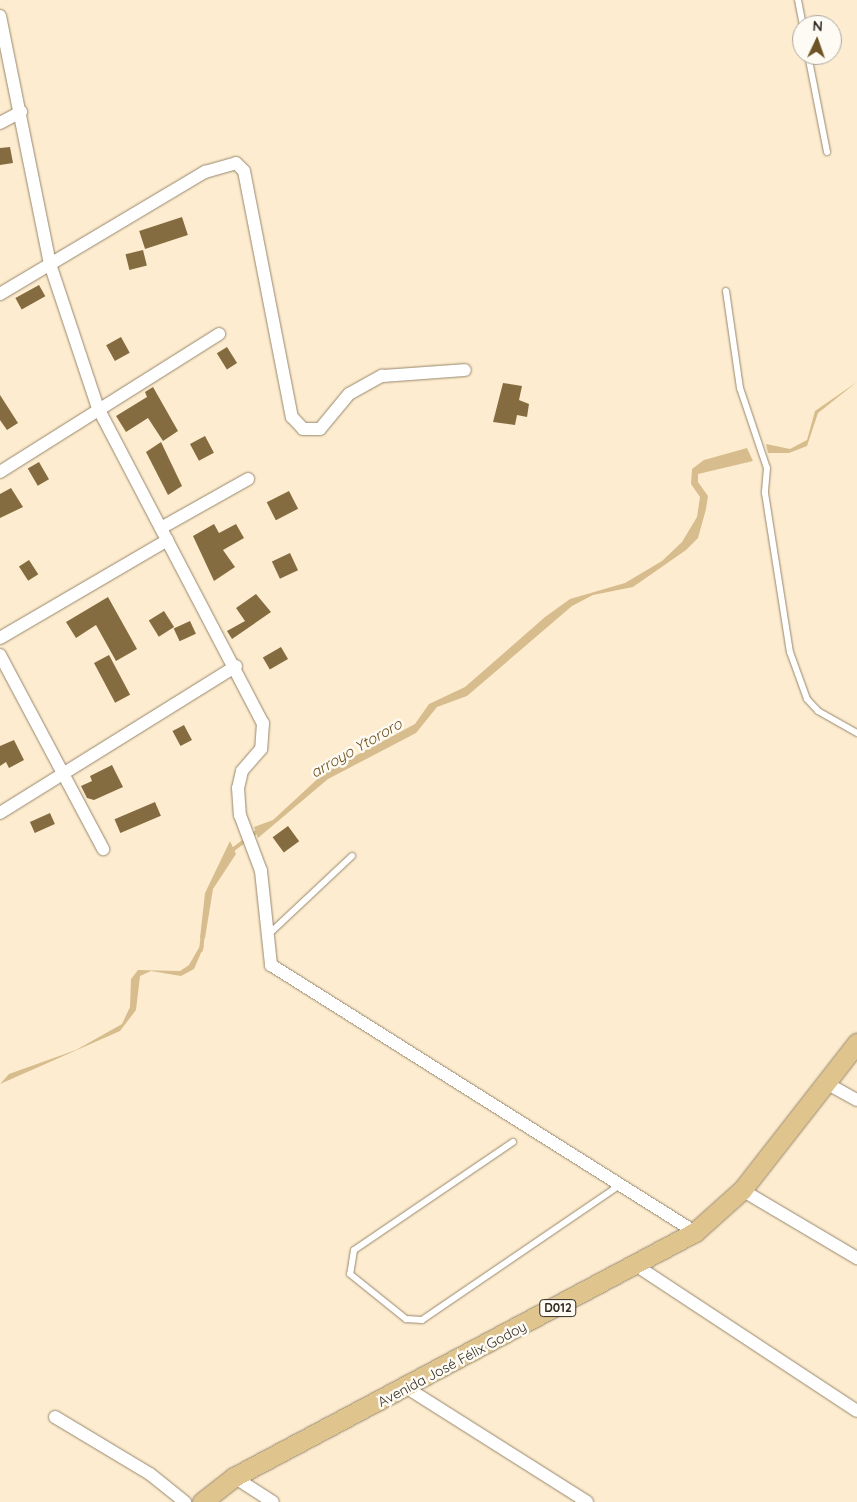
<!DOCTYPE html>
<meta charset="utf-8">
<style>
body{margin:0}
#map{position:relative;width:857px;height:1502px;overflow:hidden;background:#fdeccf;font-family:Quicksand,sans-serif}
div>[style]{position:absolute}
.water>*{inset:0;background:#d7bd8e}
.stream>*{height:4px;margin:-2px;padding:0 2px;transform-origin:2px;border-radius:2px;background:#d7bd8e}
.building>*{inset:0;background:#856c40;transform-origin:0 0}
.roads{filter:drop-shadow(0 0 1px #97876d) drop-shadow(0 0 1px #97876d)}
.lane>*{height:6px;margin:-3px;padding:0 3px;transform-origin:3px;border-radius:3px;background:#fff}
.street>*{height:12px;margin:-6px;padding:0 6px;transform-origin:6px;border-radius:6px;background:#fff}
.primary>*{height:19px;margin:-9.5px;padding:0 9.5px;transform-origin:9.5px;border-radius:9.5px;background:#e0c48e}
span{translate:-50% -50%;white-space:nowrap;text-align:center;line-height:1.15;-webkit-text-stroke:5px #fefbf5;paint-order:stroke}
.shield-label span{padding:1px 4px;background:#fefbf5;border:1px solid;border-radius:4px;-webkit-text-stroke-width:0}
.shield-label{font-size:12px;color:#312b20;font-weight:700}
.street-label{font-size:14px;color:#312b20}
.water-label{font-size:15px;color:#6a4f18;font-style:italic}
.north{position:absolute;left:792px;top:15px;width:50px;height:50px;box-sizing:border-box;background:#fefbf5;border:1px solid #aca8a0;border-radius:50%;rotate:3deg;font-size:14px;font-weight:700;line-height:20px;text-align:center;color:#312b20}
.north::after{content:'';display:block;margin:auto;width:18px;height:22px;background:#6d5425;clip-path:polygon(50% 0,100% 100%,50% 72%,0 100%)}
</style>
<div id="map">
<div class="water">
<i style="clip-path:polygon(857px 382px,818px 413px,807px 446px,789px 453px,768px 453px,766px 444px,790px 449px,807px 440px,815px 411px)"></i>
<i style="clip-path:polygon(747px 448px,753px 461px,698px 474px,698px 482px,708px 496px,706px 509px,698px 538px,686px 550px,633px 587px,593px 595px,572px 606px,467px 696px,437px 707px,416px 733px,328px 779px,258px 838px,254px 827px,273px 820px,325px 772px,415px 724px,429px 704px,465px 687px,545px 617px,570px 599px,625px 583px,662px 561px,682px 542px,697px 517px,700px 497px,691px 484px,692px 469px,704px 460px)"></i>
<i style="clip-path:polygon(230px 841px,236px 854px,213px 889px,205px 938px,200px 938px,205px 893px)"></i>
<i style="clip-path:polygon(200px 946px,204px 946px,194px 969px,181px 976px,151px 971px,140px 976px,136px 1010px,120px 1031px,0 1084px,9px 1074px,76px 1050px,122px 1024px,130px 1007px,131px 979px,138px 970px,180px 971px,189px 965px)"></i>
</div>
<div class="stream">
<i style="left:231px;top:851px;width:35px;rotate:-37deg"></i>
<i style="left:201px;top:950px;width:16px;rotate:-83deg"></i>
</div>
<div class="building">
<i style="clip-path:polygon(10px 147px,13px 163px,0 165px,0 148px)"></i>
<i style="left:182px;top:217px;width:19px;height:45px;rotate:72deg"></i>
<i style="left:143px;top:250px;width:16px;height:18px;rotate:76deg"></i>
<i style="left:39px;top:285px;width:13px;height:27px;rotate:61deg"></i>
<i style="left:121px;top:337px;width:18px;height:17px;rotate:61deg"></i>
<i style="left:227px;top:347px;width:19px;height:12px;rotate:58deg"></i>
<i style="clip-path:polygon(503px 383px,522px 386px,519px 400px,529px 404px,527px 417px,517px 415px,515px 425px,493px 422px)"></i>
<i style="clip-path:polygon(153px 387px,178px 431px,163px 441px,148px 418px,126px 432px,116px 416px,147px 397px,145px 392px)"></i>
<i style="clip-path:polygon(0 395px,18px 423px,7px 430px,0 420px)"></i>
<i style="left:205px;top:436px;width:19px;height:17px;rotate:62deg"></i>
<i style="clip-path:polygon(161px 442px,182px 486px,168px 495px,146px 452px)"></i>
<i style="left:39px;top:462px;width:20px;height:13px;rotate:60deg"></i>
<i style="clip-path:polygon(11px 488px,23px 507px,0 518px,0 494px)"></i>
<i style="left:289px;top:491px;width:20px;height:25px;rotate:63deg"></i>
<i style="clip-path:polygon(214px 524px,219px 533px,236px 524px,244px 538px,223px 550px,235px 567px,214px 581px,193px 536px)"></i>
<i style="left:290px;top:553px;width:19px;height:20px;rotate:65deg"></i>
<i style="left:29px;top:560px;width:17px;height:12px;rotate:57deg"></i>
<i style="clip-path:polygon(256px 594px,271px 612px,232px 639px,227px 631px,245px 621px,236px 608px)"></i>
<i style="clip-path:polygon(108px 597px,137px 649px,116px 661px,96px 625px,76px 638px,66px 622px)"></i>
<i style="left:164px;top:611px;width:19px;height:18px;rotate:58deg"></i>
<i style="left:190px;top:621px;width:14px;height:18px;rotate:65deg"></i>
<i style="left:281px;top:647px;width:14px;height:21px;rotate:60deg"></i>
<i style="left:109px;top:655px;width:45px;height:17px;rotate:62deg"></i>
<i style="left:184px;top:725px;width:17px;height:13px;rotate:62deg"></i>
<i style="clip-path:polygon(14px 740px,24px 760px,9px 768px,6px 762px,0 766px,0 746px)"></i>
<i style="clip-path:polygon(112px 765px,123px 787px,94px 800px,87px 798px,81px 786px,92px 781px,90px 776px)"></i>
<i style="left:155px;top:802px;width:15px;height:44px;rotate:67deg"></i>
<i style="left:50px;top:813px;width:12px;height:22px;rotate:66deg"></i>
<i style="left:288px;top:826px;width:19px;height:19px;rotate:54deg"></i>
</div>
<div class="roads">
<div class="lane">
<i style="left:798px;top:0;width:25px;rotate:79deg"></i>
<i style="left:808px;top:55px;width:99px;rotate:78.9deg"></i>
<i style="left:726px;top:291px;width:98px;rotate:81.8deg"></i>
<i style="left:740px;top:388px;width:84px;rotate:71.4deg"></i>
<i style="left:767px;top:468px;width:25px;rotate:95deg"></i>
<i style="left:765px;top:493px;width:161px;rotate:81.1deg"></i>
<i style="left:790px;top:652px;width:50px;rotate:70.1deg"></i>
<i style="left:807px;top:699px;width:16px;rotate:47deg"></i>
<i style="left:818px;top:711px;width:45px;rotate:29.4deg"></i>
<i style="left:269px;top:934px;width:114px;rotate:-43.2deg"></i>
<i style="left:513px;top:1142px;width:192px;rotate:145.8deg"></i>
<i style="left:354px;top:1250px;width:24px;rotate:99deg"></i>
<i style="left:350px;top:1274px;width:72px;rotate:38.8deg"></i>
<i style="left:406px;top:1319px;width:16px;rotate:4deg"></i>
<i style="left:422px;top:1320px;width:240px;rotate:-34.3deg"></i>
</div>
<div class="street">
<i style="left:0;top:16px;width:253px;rotate:78.6deg"></i>
<i style="left:50px;top:264px;width:152px;rotate:71.6deg"></i>
<i style="left:98px;top:408px;width:356px;rotate:62.4deg"></i>
<i style="left:263px;top:723px;width:26px;rotate:94deg"></i>
<i style="left:261px;top:749px;width:29px;rotate:131deg"></i>
<i style="left:242px;top:771px;width:17px;rotate:103deg"></i>
<i style="left:238px;top:788px;width:27px;rotate:86deg"></i>
<i style="left:240px;top:815px;width:60px;rotate:69.4deg"></i>
<i style="left:261px;top:871px;width:95px;rotate:83.9deg"></i>
<i style="left:271px;top:965px;width:501px;rotate:32.2deg"></i>
<i style="left:0;top:123px;width:24px;rotate:-28deg"></i>
<i style="left:0;top:294px;width:239px;rotate:-30.8deg"></i>
<i style="left:205px;top:172px;width:32px;rotate:-16deg"></i>
<i style="left:236px;top:163px;width:11px;rotate:45deg"></i>
<i style="left:244px;top:171px;width:251px;rotate:79deg"></i>
<i style="left:292px;top:417px;width:16px;rotate:47deg"></i>
<i style="left:303px;top:429px;width:17px"></i>
<i style="left:320px;top:429px;width:45px;rotate:-50.4deg"></i>
<i style="left:349px;top:394px;width:38px;rotate:-29deg"></i>
<i style="left:382px;top:376px;width:83px;rotate:-4.1deg"></i>
<i style="left:0;top:472px;width:259px;rotate:-32.2deg"></i>
<i style="left:161px;top:528px;width:100px;rotate:-29.4deg"></i>
<i style="left:0;top:638px;width:194px;rotate:-30.3deg"></i>
<i style="left:0;top:655px;width:220px;rotate:62deg"></i>
<i style="left:0;top:813px;width:278px;rotate:-31.9deg"></i>
<i style="left:826px;top:1083px;width:35px;rotate:29deg"></i>
<i style="left:742px;top:1190px;width:134px;rotate:30.6deg"></i>
<i style="left:637px;top:1266px;width:263px;rotate:33.4deg"></i>
<i style="left:407px;top:1388px;width:213px;rotate:32.3deg"></i>
<i style="left:55px;top:1417px;width:111px;rotate:31deg"></i>
<i style="left:150px;top:1474px;width:45px;rotate:38.7deg"></i>
<i style="left:234px;top:1477px;width:46px;rotate:32.7deg"></i>
</div>
<div class="primary">
<i style="left:202px;top:1502px;width:41px;rotate:-38deg"></i>
<i style="left:234px;top:1477px;width:522px;rotate:-27.99deg"></i>
<i style="left:695px;top:1232px;width:63px;rotate:-41.8deg"></i>
<i style="left:742px;top:1190px;width:187px;rotate:-52deg"></i>
</div>
</div>
<div class="shield-label">
<span style="left:558px;top:1308px">D012</span>
</div>
<div class="street-label">
<span style="left:452px;top:1364px;rotate:-28deg">Avenida José Félix Godoy</span>
</div>
<div class="water-label">
<span style="left:356px;top:748px;rotate:-30deg">arroyo Ytororo</span>
</div>
<div class="north">N</div>
</div>
